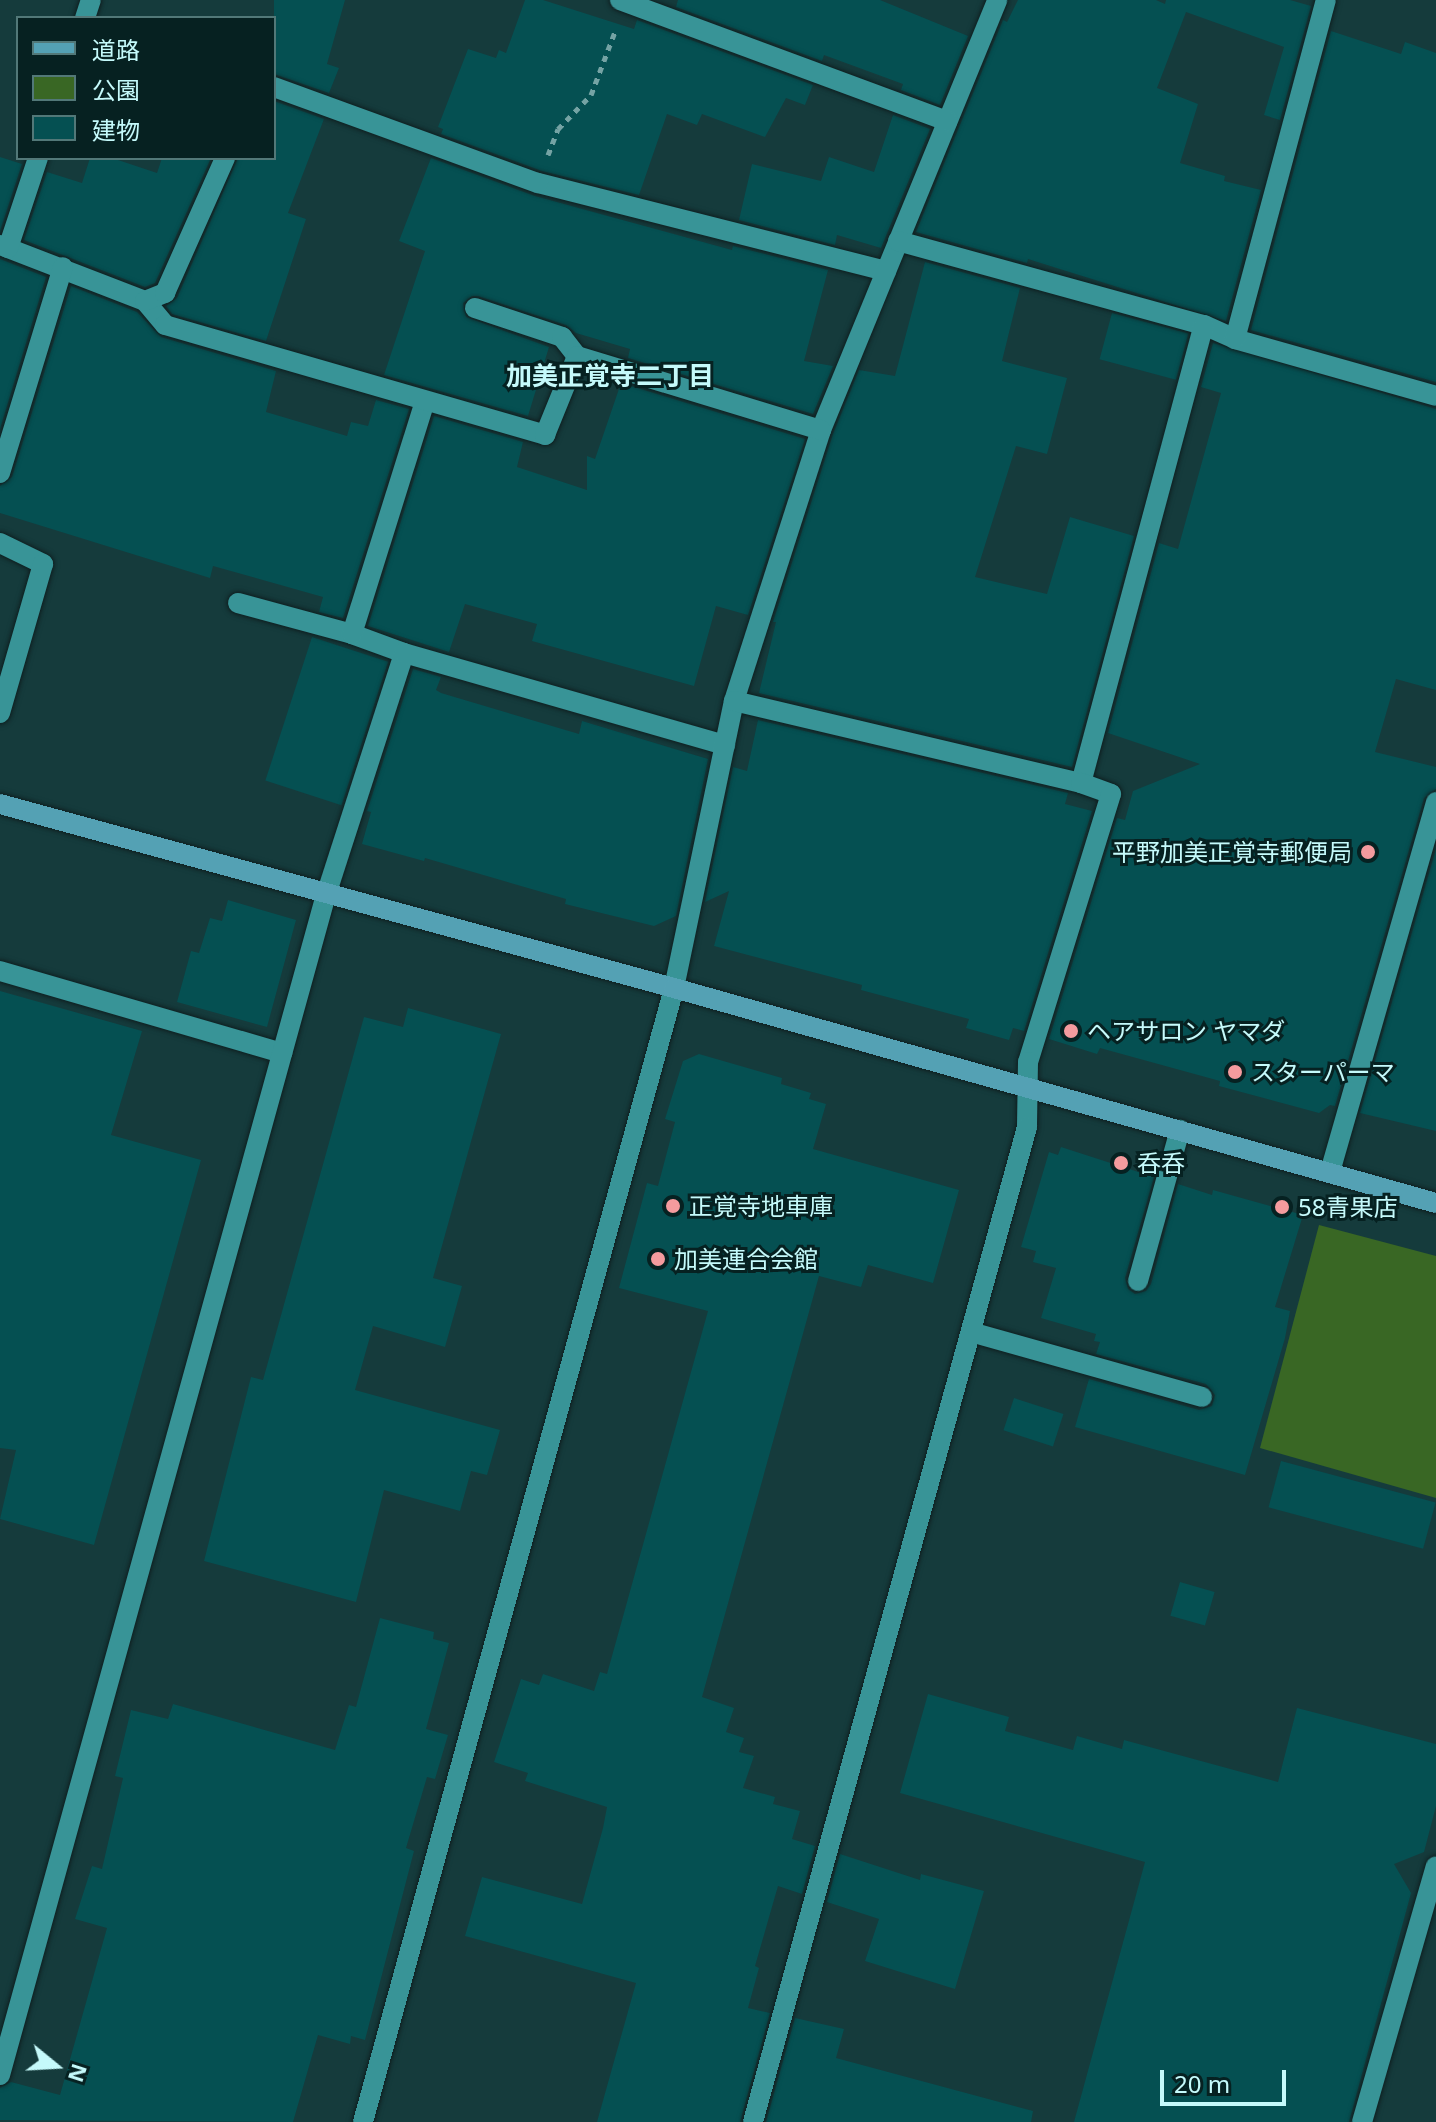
<!DOCTYPE html>
<meta charset="utf-8">
<style>
body{margin:0}
#map{position:relative;width:1436px;height:2122px;overflow:hidden;background:#153b3c;font-family:"Noto Sans","Noto Sans JP",sans-serif}
div>[style]{position:absolute}
.green>*{inset:0;background:#396724}
.building>*{inset:0;background:#055052;transform-origin:0 0}
.path>*{height:5px;margin-top:-2.5px;transform-origin:0;background:repeating-linear-gradient(90deg,#75a3a4 0 6px,transparent 0 12px)}
.roads{filter:drop-shadow(0 0 2px #0f1f20) drop-shadow(0 0 2px #0f1f20)}
.lane>*{height:20px;margin:-10px;padding:0 10px;transform-origin:10px;border-radius:10px;background:#389497}
.street>*{height:20px;margin:-10px;padding:0 10px;transform-origin:10px;border-radius:10px;background:#389497}
.secondary>*{height:20px;margin:-10px;padding:0 10px;transform-origin:10px;border-radius:10px;background:#54a1b4}
.dots>*{width:22px;height:22px;translate:-50% -50%;box-sizing:border-box;border:4px solid #062121;border-radius:50%}
span{translate:-50% -50%;white-space:nowrap;text-align:center;line-height:1.15;-webkit-text-stroke:6px #062121;paint-order:stroke}
.poi-label{font-size:24px;color:#c5fafb}
.right{translate:-100% -50%;text-align:right}
.left{translate:0 -50%;text-align:left}
.neighbourhood-label{font-size:26px;color:#c5fafb;font-weight:700}
.legend{position:absolute;left:16px;top:16px;width:260px;height:144px;box-sizing:border-box;background:#062121;border:2px solid #527878;margin:0;padding:10px 14px;list-style:none;font-size:24px;color:#c5fafb}
.legend li{display:flex;align-items:center;gap:16px;height:40px}
.legend b{width:40px;border:2px solid #527878}
.north{position:absolute;left:16px;top:2026px;width:80px;height:80px;-webkit-text-stroke:6px #062121;paint-order:stroke;rotate:108deg;font-size:22px;font-weight:700;line-height:32px;text-align:center;color:#c5fafb}
.north::after{content:'';display:block;margin:auto;width:28px;height:36px;background:#c5fafb;clip-path:polygon(50% 0,100% 100%,50% 72%,0 100%)}
.scale{position:absolute;left:1160px;top:2070px;width:126px;height:36px;box-sizing:border-box;border:4px solid #c5fafb;border-top:0;padding-left:10px;font-size:24px;line-height:28px;white-space:nowrap;color:#c5fafb;-webkit-text-stroke:6px #062121;paint-order:stroke}
</style>
<div id="map">
<div class="green">
<i style="clip-path:polygon(1319px 1225px,1436px 1256px,1436px 1498px,1260px 1448px)"></i>
</div>
<div class="building">
<i style="clip-path:polygon(274px 0,345px 0,327px 64px,339px 68px,329px 93px,274px 74px)"></i>
<i style="clip-path:polygon(525px 0,543px 0,634px 29px,637px 20px,813px 85px,805px 105px,786px 98px,765px 137px,702px 114px,697px 125px,667px 114px,639px 195px,542px 171px,441px 134px,443px 129px,438px 127px,468px 49px,496px 58px,499px 50px,506px 53px)"></i>
<i style="clip-path:polygon(678px 0,880px 0,968px 36px,940px 105px,901px 90px,903px 84px,824px 55px,822px 61px,676px 7px)"></i>
<i style="clip-path:polygon(1018px 0,1156px 0,1165px 4px,1166px 0,1290px 0,1311px 6px,1280px 120px,1264px 115px,1284px 47px,1186px 12px,1157px 88px,1198px 104px,1180px 163px,1225px 176px,1224px 181px,1261px 190px,1226px 321px,1028px 259px,1027px 263px,916px 232px,1003px 20px,1007px 22px)"></i>
<i style="clip-path:polygon(1331px 31px,1401px 54px,1405px 42px,1436px 53px,1436px 382px,1251px 330px)"></i>
<i style="clip-path:polygon(274px 101px,324px 119px,288px 213px,306px 219px,266px 341px,172px 314px,166px 306px,177px 298px,238px 158px,274px 158px)"></i>
<i style="clip-path:polygon(893px 115px,930px 129px,881px 248px,837px 235px,835px 245px,739px 220px,752px 164px,821px 181px,829px 157px,874px 172px)"></i>
<i style="clip-path:polygon(0 157px,22px 164px,0 231px)"></i>
<i style="clip-path:polygon(90px 158px,112px 158px,157px 173px,162px 158px,211px 158px,155px 283px,145px 287px,24px 240px,47px 172px,82px 183px)"></i>
<i style="clip-path:polygon(431px 158px,535px 196px,732px 250px,733px 246px,828px 270px,804px 361px,833px 366px,813px 414px,628px 358px,630px 349px,576px 333px,566px 325px,478px 296px,472px 296px,463px 303px,466px 317px,549px 347px,528px 416px,384px 375px,425px 251px,399px 241px)"></i>
<i style="clip-path:polygon(0 259px,46px 277px,0 429px)"></i>
<i style="clip-path:polygon(925px 262px,1020px 288px,1002px 361px,1067px 378px,1047px 454px,1016px 446px,975px 577px,1047px 594px,1070px 517px,1134px 536px,1072px 767px,759px 693px,776px 622px,773px 622px,833px 434px,859px 370px,895px 376px)"></i>
<i style="clip-path:polygon(71px 286px,137px 312px,161px 337px,276px 371px,266px 412px,347px 436px,351px 422px,368px 426px,376px 400px,409px 409px,343px 618px,319px 612px,323px 597px,213px 566px,210px 578px,0 513px,0 486px,12px 477px)"></i>
<i style="left:1112px;top:313px;width:79px;height:48px;rotate:15deg"></i>
<i style="clip-path:polygon(1213px 343px,1436px 409px,1436px 690px,1396px 679px,1375px 752px,1436px 767px,1436px 789px,1424px 798px,1335px 1106px,1330px 1105px,1319px 1113px,1219px 1086px,1220px 1081px,1100px 1048px,1097px 1054px,1049px 1039px,1117px 818px,1125px 820px,1133px 791px,1200px 764px,1108px 733px,1159px 543px,1178px 549px,1221px 393px,1201px 387px)"></i>
<i style="clip-path:polygon(621px 383px,805px 439px,748px 615px,716px 606px,694px 686px,532px 641px,537px 624px,465px 604px,449px 652px,368px 626px,434px 416px,523px 442px,517px 467px,587px 490px,587px 456px,595px 459px)"></i>
<i style="left:312px;top:637px;width:80px;height:151px;rotate:18deg"></i>
<i style="clip-path:polygon(413px 669px,441px 677px,436px 690px,441px 693px,579px 734px,582px 721px,708px 759px,676px 916px,654px 926px,565px 904px,566px 899px,425px 858px,424px 861px,362px 844px,371px 812px,367px 811px)"></i>
<i style="clip-path:polygon(758px 720px,1068px 793px,1065px 804px,1092px 811px,1024px 1031px,1013px 1028px,1009px 1040px,966px 1028px,969px 1019px,861px 990px,862px 985px,714px 946px,729px 891px,705px 902px,733px 767px,747px 771px)"></i>
<i style="clip-path:polygon(1436px 849px,1436px 1131px,1360px 1113px)"></i>
<i style="clip-path:polygon(228px 900px,296px 920px,267px 1027px,177px 1002px,191px 951px,199px 953px,210px 918px,222px 921px)"></i>
<i style="clip-path:polygon(0 991px,142px 1031px,111px 1135px,201px 1160px,94px 1545px,0 1519px,16px 1450px,0 1448px)"></i>
<i style="clip-path:polygon(408px 1008px,501px 1034px,433px 1278px,462px 1286px,445px 1347px,373px 1326px,355px 1390px,500px 1430px,487px 1475px,471px 1471px,460px 1511px,384px 1490px,356px 1602px,204px 1561px,251px 1377px,263px 1380px,364px 1017px,403px 1027px)"></i>
<i style="clip-path:polygon(699px 1054px,782px 1078px,781px 1084px,811px 1093px,809px 1099px,826px 1104px,813px 1149px,959px 1190px,933px 1283px,868px 1265px,861px 1287px,819px 1276px,702px 1697px,734px 1708px,726px 1732px,744px 1738px,739px 1752px,754px 1756px,743px 1788px,775px 1797px,773px 1804px,800px 1811px,792px 1839px,815px 1846px,802px 1894px,778px 1886px,755px 1966px,759px 1968px,748px 2008px,770px 2013px,740px 2122px,597px 2122px,636px 1983px,465px 1936px,482px 1877px,582px 1904px,603px 1828px,607px 1807px,525px 1781px,528px 1773px,494px 1762px,521px 1679px,539px 1685px,543px 1674px,594px 1691px,600px 1672px,607px 1674px,708px 1311px,619px 1288px,647px 1183px,658px 1186px,675px 1122px,665px 1119px,683px 1061px)"></i>
<i style="clip-path:polygon(1061px 1147px,1154px 1177px,1125px 1278px,1128px 1289px,1135px 1294px,1146px 1291px,1151px 1284px,1178px 1184px,1212px 1195px,1213px 1190px,1303px 1215px,1275px 1307px,1290px 1311px,1285px 1338px,1245px 1475px,1075px 1427px,1089px 1379px,1199px 1410px,1212px 1406px,1215px 1395px,1206px 1384px,1096px 1354px,1100px 1342px,1094px 1341px,1096px 1334px,1041px 1318px,1056px 1268px,1033px 1262px,1036px 1251px,1021px 1247px,1049px 1152px,1058px 1155px)"></i>
<i style="left:1014px;top:1398px;width:52px;height:34px;rotate:18deg"></i>
<i style="left:1281px;top:1461px;width:160px;height:48px;rotate:15deg"></i>
<i style="left:1180px;top:1582px;width:36px;height:35px;rotate:16deg"></i>
<i style="clip-path:polygon(380px 1618px,434px 1632px,433px 1639px,449px 1643px,426px 1729px,448px 1735px,435px 1779px,427px 1777px,406px 1848px,414px 1851px,365px 2040px,351px 2036px,350px 2044px,318px 2035px,293px 2122px,0 2120px,0 2088px,11px 2082px,60px 2095px,107px 1928px,75px 1919px,92px 1866px,102px 1869px,123px 1778px,115px 1776px,131px 1710px,168px 1719px,173px 1704px,335px 1750px,349px 1705px,356px 1707px)"></i>
<i style="clip-path:polygon(928px 1694px,1009px 1717px,1005px 1731px,1073px 1750px,1077px 1736px,1122px 1749px,1124px 1740px,1278px 1782px,1297px 1708px,1436px 1744px,1436px 1806px,1424px 1852px,1394px 1864px,1411px 1893px,1349px 2122px,1074px 2122px,1145px 1862px,900px 1793px)"></i>
<i style="clip-path:polygon(840px 1854px,920px 1880px,921px 1874px,984px 1891px,955px 1989px,865px 1961px,879px 1919px,827px 1902px)"></i>
<i style="clip-path:polygon(795px 2018px,844px 2029px,836px 2058px,1033px 2111px,1031px 2122px,766px 2122px)"></i>
</div>
<div class="path">
<i style="left:548px;top:155px;width:28px;rotate:-69deg"></i>
<i style="left:558px;top:129px;width:47px;rotate:-45.9deg"></i>
<i style="left:591px;top:95px;width:71px;rotate:-69.3deg"></i>
</div>
<div class="roads">
<div class="lane">
<i style="left:538px;top:183px;width:359px;rotate:14.2deg"></i>
<i style="left:475px;top:308px;width:92px;rotate:18.4deg"></i>
<i style="left:562px;top:337px;width:24px;rotate:52deg"></i>
<i style="left:238px;top:603px;width:118px;rotate:15.2deg"></i>
<i style="left:352px;top:634px;width:55px;rotate:20.1deg"></i>
<i style="left:352px;top:634px;width:244px;rotate:-72.6deg"></i>
<i style="left:734px;top:701px;width:285px;rotate:-72.2deg"></i>
<i style="left:821px;top:430px;width:465px;rotate:-67.7deg"></i>
<i style="left:971px;top:1332px;width:240px;rotate:15.7deg"></i>
</div>
<div class="street">
<i style="left:620px;top:0;width:349px;rotate:20.3deg"></i>
<i style="left:85px;top:18px;width:19px;rotate:-72deg"></i>
<i style="left:274px;top:87px;width:281px;rotate:20deg"></i>
<i style="left:898px;top:241px;width:317px;rotate:15.4deg"></i>
<i style="left:1204px;top:325px;width:34px;rotate:24deg"></i>
<i style="left:1235px;top:339px;width:209px;rotate:15.8deg"></i>
<i style="left:0;top:245px;width:155px;rotate:21.1deg"></i>
<i style="left:145px;top:301px;width:31px;rotate:50deg"></i>
<i style="left:165px;top:325px;width:396px;rotate:16.1deg"></i>
<i style="left:545px;top:435px;width:85px;rotate:-67.9deg"></i>
<i style="left:577px;top:356px;width:255px;rotate:16.9deg"></i>
<i style="left:8px;top:248px;width:95px;rotate:-71.6deg"></i>
<i style="left:145px;top:301px;width:22px;rotate:-22deg"></i>
<i style="left:165px;top:293px;width:148px;rotate:-66deg"></i>
<i style="left:1235px;top:339px;width:351px;rotate:-75deg"></i>
<i style="left:0;top:473px;width:215px;rotate:-73deg"></i>
<i style="left:0;top:543px;width:48px;rotate:26deg"></i>
<i style="left:43px;top:564px;width:155px;rotate:106.1deg"></i>
<i style="left:1081px;top:783px;width:474px;rotate:-75deg"></i>
<i style="left:0;top:971px;width:294px;rotate:16.2deg"></i>
<i style="left:1330px;top:1172px;width:385px;rotate:-74deg"></i>
<i style="left:1138px;top:1281px;width:157px;rotate:-74.5deg"></i>
<i style="left:0;top:2075px;width:1224px;rotate:-74.56deg"></i>
<i style="left:326px;top:895px;width:254px;rotate:-72.1deg"></i>
<i style="left:404px;top:653px;width:334px;rotate:16deg"></i>
<i style="left:363px;top:2122px;width:1176px;rotate:-74.66deg"></i>
<i style="left:674px;top:988px;width:293px;rotate:-78.2deg"></i>
<i style="left:734px;top:701px;width:357px;rotate:13.3deg"></i>
<i style="left:1081px;top:783px;width:32px;rotate:20deg"></i>
<i style="left:1111px;top:794px;width:281px;rotate:107.2deg"></i>
<i style="left:1028px;top:1062px;width:65px;rotate:90.9deg"></i>
<i style="left:1027px;top:1127px;width:1032px;rotate:105.4deg"></i>
<i style="left:1362px;top:2122px;width:266px;rotate:-73.9deg"></i>
</div>
<div class="secondary">
<i style="left:0;top:804px;width:699px;rotate:15.27deg"></i>
<i style="left:674px;top:988px;width:792px;rotate:15.76deg"></i>
</div>
</div>
<div class="dots">
<i style="left:1368px;top:852px;background:#f59b9e"></i>
<i style="left:1071px;top:1031px;background:#f59b9e"></i>
<i style="left:1235px;top:1072px;background:#f59b9e"></i>
<i style="left:1121px;top:1163px;background:#f59b9e"></i>
<i style="left:673px;top:1206px;background:#f59b9e"></i>
<i style="left:1282px;top:1207px;background:#f59b9e"></i>
<i style="left:658px;top:1259px;background:#f59b9e"></i>
</div>
<div class="poi-label">
<span class="right" style="left:1352px;top:852px">平野加美正覚寺郵便局</span>
<span class="left" style="left:1087px;top:1031px">ヘアサロン ヤマダ</span>
<span class="left" style="left:1251px;top:1072px">スターパーマ</span>
<span class="left" style="left:1137px;top:1163px">呑呑</span>
<span class="left" style="left:689px;top:1206px">正覚寺地車庫</span>
<span class="left" style="left:1298px;top:1207px">58青果店</span>
<span class="left" style="left:674px;top:1259px">加美連合会館</span>
</div>
<div class="neighbourhood-label">
<span style="left:610px;top:376px">加美正覚寺二丁目</span>
</div>
<ul class="legend">
<li><b style="height:10px;background:#54a1b4"></b>道路</li>
<li><b style="height:22px;background:#396724"></b>公園</li>
<li><b style="height:22px;background:#055052"></b>建物</li>
</ul>
<div class="north">N</div>
<div class="scale">20 m</div>
</div>
